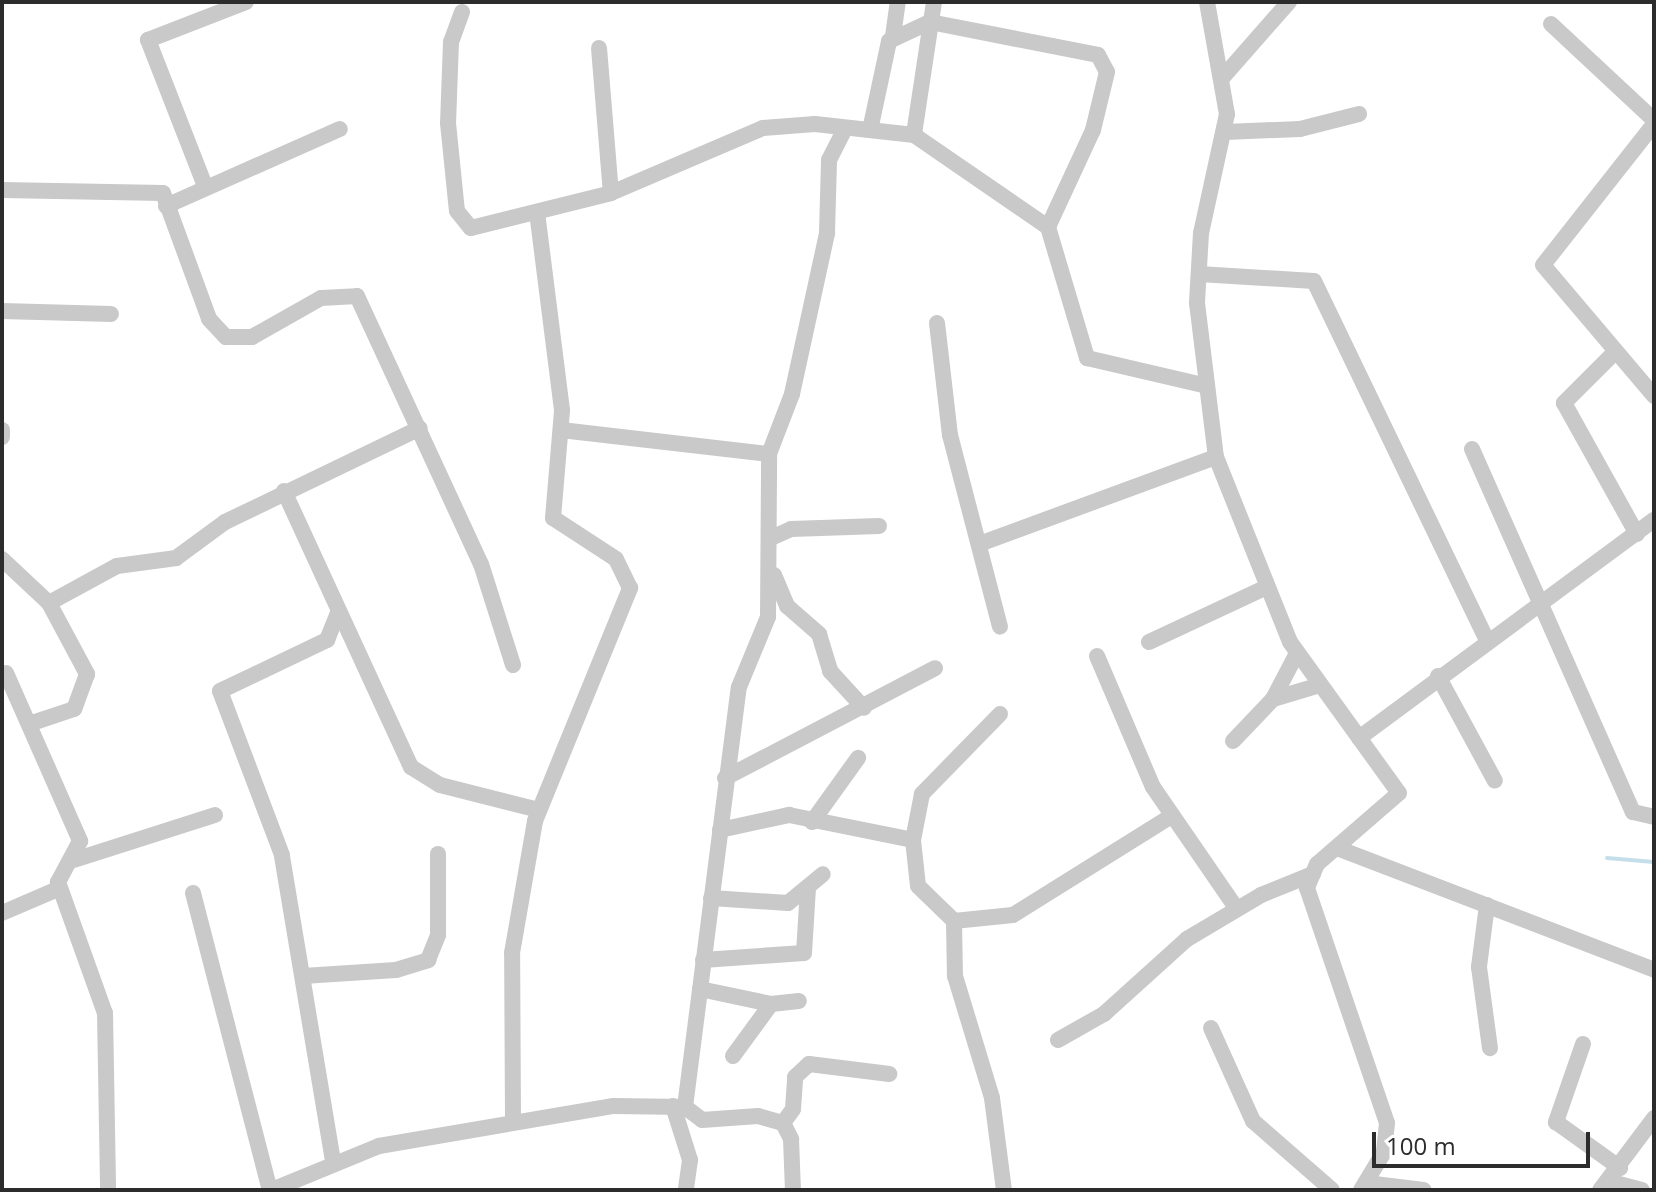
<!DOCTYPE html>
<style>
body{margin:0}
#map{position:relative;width:1656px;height:1192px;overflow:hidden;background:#fff;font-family:"Open Sans",sans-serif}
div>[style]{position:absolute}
.stream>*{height:4px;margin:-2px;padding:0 2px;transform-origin:2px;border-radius:2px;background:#c5dfea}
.street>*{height:16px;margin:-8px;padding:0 8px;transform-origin:8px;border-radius:8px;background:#c9c9c9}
span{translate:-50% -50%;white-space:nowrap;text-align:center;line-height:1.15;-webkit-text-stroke:8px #fff;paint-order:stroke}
.frame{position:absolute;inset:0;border:4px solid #2c2c2c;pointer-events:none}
.scale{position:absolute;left:1372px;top:1132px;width:218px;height:36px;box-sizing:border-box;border:4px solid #2c2c2c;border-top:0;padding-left:10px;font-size:24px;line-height:28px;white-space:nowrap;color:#2c2c2c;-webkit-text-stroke:6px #fff;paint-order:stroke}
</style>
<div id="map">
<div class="stream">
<i style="left:1607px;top:858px;width:47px;rotate:4.9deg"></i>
</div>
<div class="street">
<i style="left:934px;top:2px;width:134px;rotate:98.6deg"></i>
<i style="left:914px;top:135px;width:163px;rotate:34.5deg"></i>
<i style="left:1048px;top:227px;width:137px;rotate:73.4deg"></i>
<i style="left:1087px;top:358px;width:119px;rotate:13.1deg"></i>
<i style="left:1207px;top:2px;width:114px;rotate:79.9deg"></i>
<i style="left:1227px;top:114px;width:122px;rotate:102.3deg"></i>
<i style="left:1201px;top:233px;width:70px;rotate:93.3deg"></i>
<i style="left:1197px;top:303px;width:155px;rotate:83deg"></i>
<i style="left:1216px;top:457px;width:199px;rotate:68.2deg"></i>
<i style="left:1290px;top:642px;width:186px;rotate:54.2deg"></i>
<i style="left:1399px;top:793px;width:108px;rotate:139.1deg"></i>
<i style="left:1317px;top:864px;width:26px;rotate:113deg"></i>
<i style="left:1307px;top:888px;width:248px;rotate:71.2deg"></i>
<i style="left:1387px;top:1123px;width:29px;rotate:96deg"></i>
<i style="left:1384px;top:1152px;width:44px;rotate:121.2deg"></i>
<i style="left:462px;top:12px;width:32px;rotate:110deg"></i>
<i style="left:451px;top:42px;width:81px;rotate:92.1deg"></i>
<i style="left:448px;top:123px;width:88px;rotate:84.2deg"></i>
<i style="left:457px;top:211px;width:22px;rotate:51deg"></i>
<i style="left:471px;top:228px;width:144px;rotate:-14deg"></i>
<i style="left:611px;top:193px;width:165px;rotate:-23.2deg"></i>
<i style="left:763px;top:128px;width:52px;rotate:-4.4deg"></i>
<i style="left:815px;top:124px;width:100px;rotate:6.3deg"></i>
<i style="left:1551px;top:24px;width:141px;rotate:43deg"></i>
<i style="left:893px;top:36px;width:34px;rotate:-82deg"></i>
<i style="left:599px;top:48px;width:145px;rotate:85.3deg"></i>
<i style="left:1223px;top:77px;width:100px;rotate:-48.7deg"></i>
<i style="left:1654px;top:124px;width:179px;rotate:128.2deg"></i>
<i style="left:1543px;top:265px;width:172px;rotate:49.7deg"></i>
<i style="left:870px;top:130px;width:91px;rotate:-77.9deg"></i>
<i style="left:889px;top:41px;width:45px;rotate:-24.9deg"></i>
<i style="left:930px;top:22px;width:171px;rotate:11.1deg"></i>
<i style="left:1098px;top:55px;width:19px;rotate:62deg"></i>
<i style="left:1107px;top:72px;width:60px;rotate:103.6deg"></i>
<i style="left:1093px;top:130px;width:107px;rotate:114.9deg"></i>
<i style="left:1225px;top:132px;width:75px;rotate:-2.3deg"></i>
<i style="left:1300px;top:129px;width:61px;rotate:-14.3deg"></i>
<i style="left:205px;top:186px;width:157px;rotate:-111.3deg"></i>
<i style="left:148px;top:40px;width:105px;rotate:-21.2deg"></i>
<i style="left:2px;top:190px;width:161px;rotate:1.1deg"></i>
<i style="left:163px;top:193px;width:134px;rotate:69.9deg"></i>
<i style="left:209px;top:319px;width:25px;rotate:47deg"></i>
<i style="left:226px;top:337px;width:26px"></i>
<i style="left:252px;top:337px;width:79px;rotate:-29.5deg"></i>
<i style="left:321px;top:298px;width:36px;rotate:-3deg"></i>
<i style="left:357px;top:296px;width:295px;rotate:65.2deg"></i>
<i style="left:481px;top:564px;width:106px;rotate:72.4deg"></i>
<i style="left:166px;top:206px;width:190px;rotate:-23.9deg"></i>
<i style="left:1199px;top:274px;width:115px;rotate:3.5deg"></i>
<i style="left:1314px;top:281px;width:396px;rotate:64.3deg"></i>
<i style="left:2px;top:311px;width:109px;rotate:1.6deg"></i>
<i style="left:937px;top:323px;width:113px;rotate:83.4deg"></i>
<i style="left:950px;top:435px;width:198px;rotate:75.4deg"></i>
<i style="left:1614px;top:353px;width:71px;rotate:135deg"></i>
<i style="left:1564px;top:403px;width:150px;rotate:60.9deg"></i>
<i style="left:2px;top:430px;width:7px;rotate:90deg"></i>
<i style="left:561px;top:430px;width:209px;rotate:6.6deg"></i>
<i style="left:1472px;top:449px;width:397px;rotate:66.1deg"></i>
<i style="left:1633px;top:812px;width:22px;rotate:13deg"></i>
<i style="left:284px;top:491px;width:304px;rotate:65.3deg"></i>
<i style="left:411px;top:767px;width:34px;rotate:32deg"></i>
<i style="left:440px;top:785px;width:102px;rotate:14.2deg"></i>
<i style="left:771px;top:538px;width:22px;rotate:-24deg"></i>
<i style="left:791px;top:529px;width:88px;rotate:-2deg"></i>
<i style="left:982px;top:543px;width:249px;rotate:-20.2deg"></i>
<i style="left:2px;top:559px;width:64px;rotate:43.1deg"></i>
<i style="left:49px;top:603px;width:81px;rotate:61.8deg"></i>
<i style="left:87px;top:674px;width:37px;rotate:110deg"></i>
<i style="left:74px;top:709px;width:47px;rotate:161.6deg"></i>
<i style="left:774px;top:575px;width:34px;rotate:67deg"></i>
<i style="left:787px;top:606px;width:43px;rotate:41.2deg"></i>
<i style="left:819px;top:634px;width:39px;rotate:73deg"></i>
<i style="left:830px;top:671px;width:50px;rotate:47.4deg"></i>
<i style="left:49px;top:603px;width:77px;rotate:-28.6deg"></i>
<i style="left:117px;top:566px;width:60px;rotate:-7.7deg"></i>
<i style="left:176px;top:558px;width:61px;rotate:-36.3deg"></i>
<i style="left:225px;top:522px;width:216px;rotate:-25.7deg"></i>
<i style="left:1149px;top:642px;width:130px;rotate:-25deg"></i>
<i style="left:1097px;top:656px;width:142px;rotate:66.9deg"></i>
<i style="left:1153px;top:787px;width:148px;rotate:55.5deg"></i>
<i style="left:6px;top:673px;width:184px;rotate:66.2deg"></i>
<i style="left:80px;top:841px;width:47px;rotate:118.2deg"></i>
<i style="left:58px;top:882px;width:139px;rotate:70.3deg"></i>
<i style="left:105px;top:1013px;width:177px;rotate:89deg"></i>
<i style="left:1438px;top:676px;width:119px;rotate:61.5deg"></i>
<i style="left:1273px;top:699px;width:46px;rotate:-16.5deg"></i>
<i style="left:1000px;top:714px;width:112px;rotate:134.3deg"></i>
<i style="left:922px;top:794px;width:47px;rotate:101.1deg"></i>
<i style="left:913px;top:840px;width:46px;rotate:83.8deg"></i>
<i style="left:918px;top:886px;width:50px;rotate:44.2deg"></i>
<i style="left:954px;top:921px;width:59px;rotate:-5.8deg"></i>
<i style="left:1013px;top:915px;width:185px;rotate:-32deg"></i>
<i style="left:1359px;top:738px;width:367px;rotate:-36.5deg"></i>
<i style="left:1233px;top:741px;width:58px;rotate:-46.4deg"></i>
<i style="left:1273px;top:699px;width:52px;rotate:-62.4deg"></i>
<i style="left:725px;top:778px;width:237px;rotate:-27.6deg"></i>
<i style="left:812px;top:822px;width:79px;rotate:-54.3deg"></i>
<i style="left:720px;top:830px;width:71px;rotate:-12.3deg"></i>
<i style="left:789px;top:815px;width:126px;rotate:11.4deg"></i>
<i style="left:1337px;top:848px;width:340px;rotate:21deg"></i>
<i style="left:74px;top:860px;width:148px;rotate:-17.7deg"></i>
<i style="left:193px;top:893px;width:307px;rotate:75.5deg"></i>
<i style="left:711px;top:898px;width:77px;rotate:3.7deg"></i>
<i style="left:788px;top:903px;width:45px;rotate:-39.6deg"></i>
<i style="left:1487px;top:905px;width:63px;rotate:97.4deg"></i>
<i style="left:1479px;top:967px;width:82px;rotate:82.3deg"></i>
<i style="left:2px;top:913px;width:63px;rotate:-23.3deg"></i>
<i style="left:954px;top:921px;width:55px;rotate:89deg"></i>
<i style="left:955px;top:976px;width:127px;rotate:73.1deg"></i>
<i style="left:992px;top:1098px;width:93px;rotate:82.6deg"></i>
<i style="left:703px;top:960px;width:101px;rotate:-4deg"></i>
<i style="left:804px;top:953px;width:65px;rotate:-86.5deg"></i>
<i style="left:303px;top:976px;width:93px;rotate:-3.7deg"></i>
<i style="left:396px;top:970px;width:34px;rotate:-17deg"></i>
<i style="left:428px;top:960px;width:27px;rotate:-68deg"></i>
<i style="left:438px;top:935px;width:81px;rotate:-90deg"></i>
<i style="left:700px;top:989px;width:73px;rotate:11.9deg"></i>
<i style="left:771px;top:1004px;width:28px;rotate:-6deg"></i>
<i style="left:1211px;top:1028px;width:102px;rotate:65.7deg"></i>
<i style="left:1253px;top:1121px;width:105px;rotate:41.1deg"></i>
<i style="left:1058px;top:1040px;width:53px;rotate:-29.5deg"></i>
<i style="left:1104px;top:1014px;width:112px;rotate:-42.1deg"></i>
<i style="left:1187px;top:939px;width:86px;rotate:-30.7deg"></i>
<i style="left:1261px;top:895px;width:56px;rotate:-22deg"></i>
<i style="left:1583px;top:1044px;width:83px;rotate:109.1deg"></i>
<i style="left:1556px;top:1122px;width:79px;rotate:35.7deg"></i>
<i style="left:733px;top:1056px;width:64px;rotate:-53.8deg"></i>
<i style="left:673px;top:1106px;width:57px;rotate:72.5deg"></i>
<i style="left:690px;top:1160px;width:30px;rotate:98deg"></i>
<i style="left:685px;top:1107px;width:423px;rotate:-82.7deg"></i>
<i style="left:739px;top:687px;width:76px;rotate:-67.5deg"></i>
<i style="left:768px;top:617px;width:163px;rotate:-89.6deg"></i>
<i style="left:769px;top:454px;width:64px;rotate:-69deg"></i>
<i style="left:792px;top:394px;width:165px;rotate:-77.7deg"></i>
<i style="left:827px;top:233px;width:73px;rotate:-88.4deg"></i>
<i style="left:829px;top:160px;width:33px;rotate:-63deg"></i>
<i style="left:513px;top:1120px;width:167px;rotate:-90.3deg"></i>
<i style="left:512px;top:953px;width:134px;rotate:-80.1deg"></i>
<i style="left:535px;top:821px;width:252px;rotate:-67.8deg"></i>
<i style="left:630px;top:588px;width:32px;rotate:-116deg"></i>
<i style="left:616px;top:559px;width:75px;rotate:-146.9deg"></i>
<i style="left:553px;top:518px;width:108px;rotate:-85.2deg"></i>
<i style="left:562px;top:410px;width:199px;rotate:-97.2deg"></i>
<i style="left:783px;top:1123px;width:17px;rotate:-54deg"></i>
<i style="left:793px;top:1109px;width:32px;rotate:-86deg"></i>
<i style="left:795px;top:1077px;width:19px;rotate:-43deg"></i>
<i style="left:809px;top:1064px;width:81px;rotate:7.1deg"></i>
<i style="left:333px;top:1161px;width:310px;rotate:-99.5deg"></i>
<i style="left:282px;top:855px;width:175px;rotate:-110.7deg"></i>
<i style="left:220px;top:691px;width:119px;rotate:-25.5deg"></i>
<i style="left:327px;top:640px;width:27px;rotate:-68deg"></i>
<i style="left:1608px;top:1181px;width:35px;rotate:15deg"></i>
<i style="left:1366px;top:1183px;width:58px;rotate:6.9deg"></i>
<i style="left:272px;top:1190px;width:116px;rotate:-22.4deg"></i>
<i style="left:379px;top:1146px;width:238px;rotate:-9.7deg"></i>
<i style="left:614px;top:1106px;width:71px;rotate:0.8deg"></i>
<i style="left:685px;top:1107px;width:21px;rotate:37deg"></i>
<i style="left:702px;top:1120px;width:56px;rotate:-4.1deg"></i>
<i style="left:758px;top:1116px;width:26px;rotate:16deg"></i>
<i style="left:783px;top:1123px;width:18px;rotate:63deg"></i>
<i style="left:791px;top:1139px;width:51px;rotate:87.8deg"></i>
<i style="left:1600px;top:1190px;width:90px;rotate:-53.1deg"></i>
</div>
<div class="frame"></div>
<div class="scale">100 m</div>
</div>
